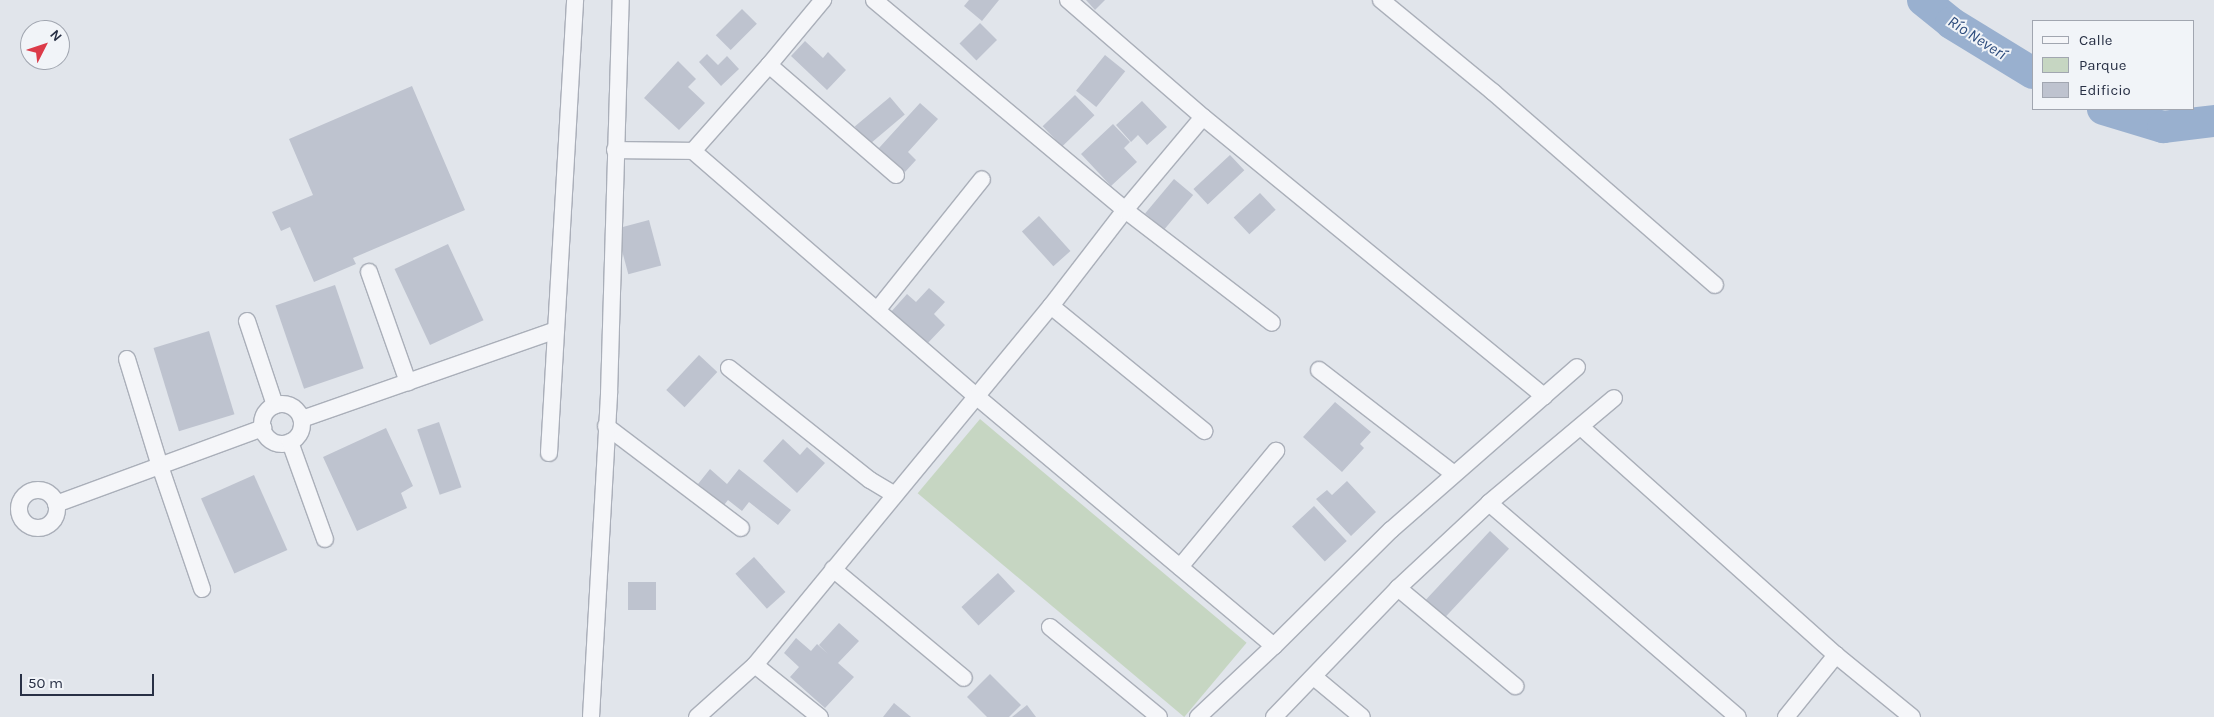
<!DOCTYPE html>
<html>
<head>
<meta charset="utf-8">
<style>
  body { margin:0 }
  #map { position:relative; width:2214px; height:717px; overflow:hidden; background:#e1e5eb; font-family:Karla,sans-serif }
  div>[style] { position:absolute }
  .green>* { inset:0; background:#c6d6c2; transform-origin:0 0 }
  .river>* { height:32px; margin:-16px; padding:0 16px; transform-origin:16px; border-radius:16px; background:#99b0cf }
  .building>* { inset:0; background:#bec3cf; transform-origin:0 0 }
  .roads { filter:drop-shadow(1px 0 #aaafb9) drop-shadow(-1px 0 #aaafb9) drop-shadow(0 1px #aaafb9) drop-shadow(0 -1px #aaafb9) }
  .minor>* { height:16px; margin:-8px; padding:0 8px; transform-origin:8px; border-radius:8px; background:#f5f6f9 }
  .minor>.ring { margin:-8px; padding:0; box-sizing:content-box; background:none; border:16px solid #f5f6f9; border-radius:50% }
  span { translate:-50% -50%; white-space:nowrap; text-align:center; line-height:1.15; -webkit-text-stroke:4px #f1f4f8; paint-order:stroke }
  .water-label { font-size:16px; color:#2d4c7d; font-style:italic }
  .legend { position:absolute; left:2032px; top:20px; width:162px; height:90px; box-sizing:border-box; background:#f1f4f8; border:1px solid #a1a6b0; margin:0; padding:6px 9px; list-style:none; font-size:15px; color:#283045 }
  .legend li { display:flex; align-items:center; gap:10px; height:25px }
  .legend b { width:25px; border:1px solid #a1a6b0 }
  .north { position:absolute; left:20px; top:20px; width:50px; height:50px; box-sizing:border-box; background:#f1f4f8; border:1px solid #a1a6b0; border-radius:50%; rotate:49deg; font-size:14px; font-weight:700; line-height:20px; text-align:center; color:#283045 }
  .north::after { content:''; display:block; margin:auto; width:18px; height:22px; background:#dc3b49; clip-path:polygon(50% 0,100% 100%,50% 72%,0 100%) }
  .scale { position:absolute; left:20px; top:674px; width:134px; height:22px; box-sizing:border-box; border:2px solid #283045; border-top:0; padding-left:6px; font-size:15px; line-height:18px; white-space:nowrap; color:#283045; -webkit-text-stroke:4px #f1f4f8; paint-order:stroke }
</style>
</head>
<body>
<div id="map">
  <div class="green">
    <i style="left:980px;top:419px;width:348px;height:97px;rotate:40deg"></i>
  </div>
  <div class="river">
    <i style="left:1923px;top:0;width:36px;rotate:39deg"></i>
    <i style="left:1951px;top:23px;width:96px;rotate:31.4deg"></i>
    <i style="left:2103px;top:109px;width:63px;rotate:16.7deg"></i>
    <i style="left:2163px;top:127px;width:51px;rotate:-6.7deg"></i>
  </div>
  <div class="building">
    <i style="clip-path:polygon(969px 0,999px 0,982px 21px,964px 6px)"></i>
    <i style="clip-path:polygon(1086px 0,1105px 0,1095px 10px)"></i>
    <i style="left:742px;top:9px;width:21px;height:37px;rotate:45deg"></i>
    <i style="left:980px;top:23px;width:24px;height:29px;rotate:45deg"></i>
    <i style="clip-path:polygon(805px 41px,823px 58px,828px 52px,846px 70px,827px 90px,791px 56px)"></i>
    <i style="clip-path:polygon(707px 54px,718px 65px,727px 56px,739px 69px,721px 86px,699px 62px)"></i>
    <i style="left:1105px;top:55px;width:26px;height:46px;rotate:39deg"></i>
    <i style="clip-path:polygon(678px 61px,696px 79px,688px 87px,705px 103px,679px 130px,644px 98px)"></i>
    <i style="clip-path:polygon(412px 86px,465px 210px,353px 258px,356px 264px,314px 282px,290px 227px,281px 231px,272px 212px,313px 195px,289px 139px)"></i>
    <i style="left:1075px;top:95px;width:28px;height:45px;rotate:46deg"></i>
    <i style="left:890px;top:97px;width:23px;height:46px;rotate:50deg"></i>
    <i style="clip-path:polygon(1142px 101px,1167px 127px,1147px 145px,1138px 135px,1131px 142px,1116px 125px)"></i>
    <i style="clip-path:polygon(920px 103px,938px 119px,908px 152px,916px 160px,905px 172px,879px 148px)"></i>
    <i style="clip-path:polygon(1113px 124px,1130px 142px,1124px 148px,1137px 162px,1111px 186px,1081px 154px)"></i>
    <i style="left:1230px;top:155px;width:21px;height:50px;rotate:47deg"></i>
    <i style="left:1174px;top:179px;width:25px;height:45px;rotate:40deg"></i>
    <i style="left:1260px;top:193px;width:23px;height:36px;rotate:47deg"></i>
    <i style="left:1039px;top:216px;width:47px;height:23px;rotate:48deg"></i>
    <i style="left:649px;top:220px;width:47px;height:34px;rotate:75deg"></i>
    <i style="left:448px;top:244px;width:84px;height:59px;rotate:65deg"></i>
    <i style="left:335px;top:285px;width:88px;height:63px;rotate:71deg"></i>
    <i style="clip-path:polygon(929px 288px,945px 302px,934px 314px,945px 325px,925px 346px,890px 313px,907px 294px,916px 302px)"></i>
    <i style="left:209px;top:331px;width:87px;height:58px;rotate:73deg"></i>
    <i style="left:699px;top:355px;width:25px;height:48px;rotate:43deg"></i>
    <i style="clip-path:polygon(1335px 402px,1371px 432px,1360px 444px,1364px 448px,1342px 472px,1303px 437px)"></i>
    <i style="left:439px;top:422px;width:69px;height:23px;rotate:71deg"></i>
    <i style="clip-path:polygon(386px 428px,413px 486px,401px 493px,407px 508px,357px 531px,323px 457px)"></i>
    <i style="clip-path:polygon(783px 439px,800px 455px,807px 447px,825px 463px,797px 493px,763px 461px)"></i>
    <i style="clip-path:polygon(710px 469px,727px 484px,739px 469px,791px 510px,778px 525px,749px 502px,742px 511px,728px 500px,724px 505px,698px 484px)"></i>
    <i style="left:254px;top:475px;width:82px;height:58px;rotate:66deg"></i>
    <i style="clip-path:polygon(1347px 481px,1376px 512px,1351px 536px,1316px 499px,1327px 490px,1332px 495px)"></i>
    <i style="left:1314px;top:506px;width:48px;height:30px;rotate:47deg"></i>
    <i style="left:1490px;top:531px;width:26px;height:95px;rotate:43deg"></i>
    <i style="left:754px;top:557px;width:47px;height:25px;rotate:48deg"></i>
    <i style="left:998px;top:573px;width:25px;height:50px;rotate:47deg"></i>
    <i style="left:656px;top:582px;width:28px;height:28px;rotate:90deg"></i>
    <i style="clip-path:polygon(839px 623px,859px 641px,838px 663px,854px 677px,825px 708px,790px 677px,799px 667px,784px 653px,796px 638px,811px 651px,817px 644px,828px 654px,819px 645px)"></i>
    <i style="clip-path:polygon(990px 674px,1021px 705px,1009px 717px,987px 717px,967px 697px)"></i>
    <i style="clip-path:polygon(894px 703px,911px 717px,883px 717px)"></i>
    <i style="clip-path:polygon(1027px 705px,1036px 717px,1012px 717px)"></i>
  </div>
  <div class="roads">
    <div class="minor">
      <i style="left:874px;top:0;width:327px;rotate:39.9deg"></i>
      <i style="left:1125px;top:210px;width:185px;rotate:37.5deg"></i>
      <i style="left:1068px;top:0;width:179px;rotate:40.9deg"></i>
      <i style="left:1203px;top:117px;width:441px;rotate:39.3deg"></i>
      <i style="left:1381px;top:0;width:145px;rotate:39.4deg"></i>
      <i style="left:1493px;top:92px;width:294px;rotate:41deg"></i>
      <i style="left:769px;top:65px;width:168px;rotate:40.9deg"></i>
      <i style="left:615px;top:150px;width:78px;rotate:0.7deg"></i>
      <i style="left:693px;top:151px;width:374px;rotate:40.9deg"></i>
      <i style="left:976px;top:396px;width:389px;rotate:40deg"></i>
      <i style="left:693px;top:151px;width:115px;rotate:-48.5deg"></i>
      <i style="left:769px;top:65px;width:85px;rotate:-50.3deg"></i>
      <i style="left:369px;top:272px;width:117px;rotate:70.5deg"></i>
      <i style="left:1051px;top:306px;width:198px;rotate:39.2deg"></i>
      <i style="left:878px;top:309px;width:166px;rotate:-51.3deg"></i>
      <i style="left:247px;top:321px;width:89px;rotate:71.6deg"></i>
      <i style="left:127px;top:359px;width:112px;rotate:72.9deg"></i>
      <i style="left:160px;top:466px;width:130px;rotate:71.1deg"></i>
      <i style="left:729px;top:368px;width:180px;rotate:38.5deg"></i>
      <i style="left:870px;top:480px;width:29px;rotate:31deg"></i>
      <i style="left:1319px;top:370px;width:170px;rotate:37.6deg"></i>
      <i class="ring" style="left:262px;top:404px;width:24px;height:24px"></i>
      <i style="left:302px;top:419px;width:269px;rotate:-19.3deg"></i>
      <i style="left:606px;top:426px;width:169px;rotate:37.1deg"></i>
      <i style="left:1581px;top:427px;width:342px;rotate:41.8deg"></i>
      <i style="left:1836px;top:655px;width:98px;rotate:39.2deg"></i>
      <i style="left:290px;top:442px;width:103px;rotate:70.2deg"></i>
      <i style="left:549px;top:453px;width:454px;rotate:-86.7deg"></i>
      <i class="ring" style="left:19px;top:490px;width:22px;height:22px"></i>
      <i style="left:1489px;top:503px;width:328px;rotate:40.7deg"></i>
      <i style="left:56px;top:504px;width:221px;rotate:-20.2deg"></i>
      <i style="left:1180px;top:567px;width:151px;rotate:-50.4deg"></i>
      <i style="left:833px;top:569px;width:170px;rotate:39.8deg"></i>
      <i style="left:1398px;top:588px;width:153px;rotate:39.9deg"></i>
      <i style="left:1050px;top:627px;width:141px;rotate:39.5deg"></i>
      <i style="left:755px;top:665px;width:83px;rotate:38.7deg"></i>
      <i style="left:1314px;top:677px;width:62px;rotate:39.8deg"></i>
      <i style="left:591px;top:717px;width:324px;rotate:-86.8deg"></i>
      <i style="left:609px;top:394px;width:394px;rotate:-88.3deg"></i>
      <i style="left:697px;top:717px;width:78px;rotate:-41.9deg"></i>
      <i style="left:755px;top:665px;width:465px;rotate:-50.5deg"></i>
      <i style="left:1051px;top:306px;width:121px;rotate:-52.4deg"></i>
      <i style="left:1125px;top:210px;width:121px;rotate:-50deg"></i>
      <i style="left:1198px;top:717px;width:104px;rotate:-43.1deg"></i>
      <i style="left:1274px;top:646px;width:165px;rotate:-44.8deg"></i>
      <i style="left:1391px;top:530px;width:247px;rotate:-41.2deg"></i>
      <i style="left:1274px;top:717px;width:179px;rotate:-46.1deg"></i>
      <i style="left:1398px;top:588px;width:125px;rotate:-43deg"></i>
      <i style="left:1489px;top:503px;width:163px;rotate:-40deg"></i>
      <i style="left:1786px;top:717px;width:80px;rotate:-51.1deg"></i>
    </div>
  </div>
  <div class="water-label">
    <span style="left:1977px;top:38px;rotate:33deg">Río Neverí</span>
  </div>
  <ul class="legend">
  <li><b style="height:6px;background:#f5f6f9"></b>Calle</li>
  <li><b style="height:14px;background:#c6d6c2"></b>Parque</li>
  <li><b style="height:14px;background:#bec3cf"></b>Edificio</li>
  </ul>
  <div class="north">N</div>
  <div class="scale">50 m</div>
</div>
</body>
</html>
